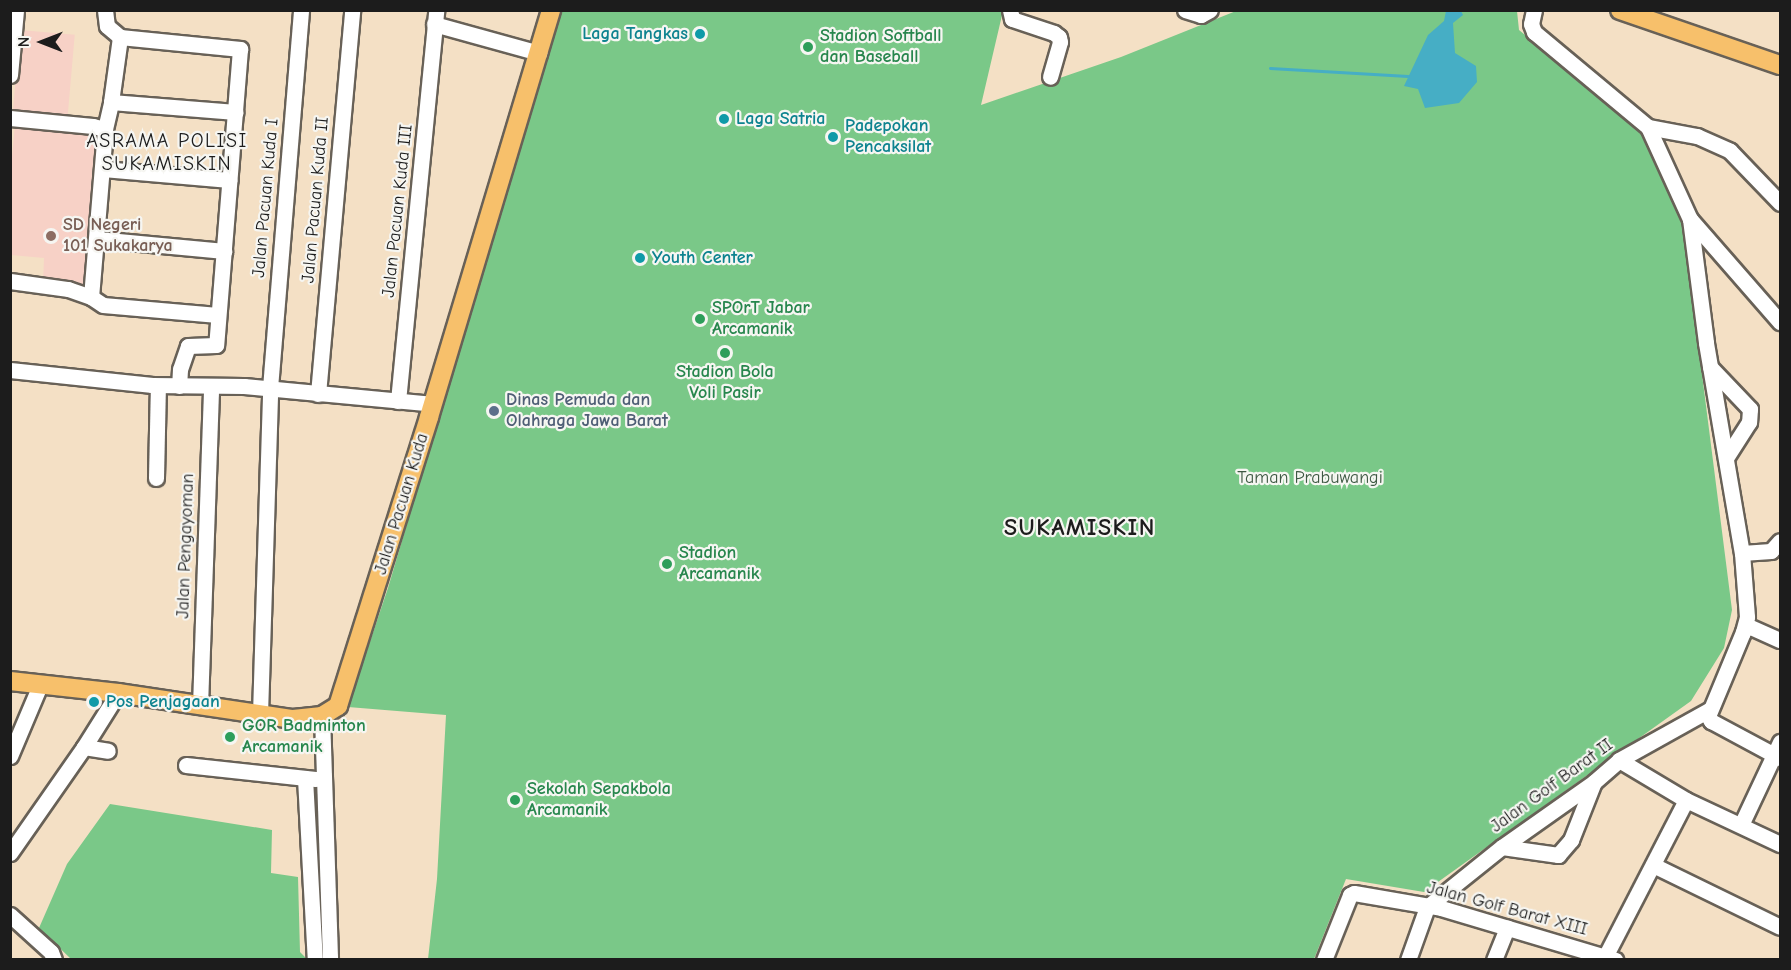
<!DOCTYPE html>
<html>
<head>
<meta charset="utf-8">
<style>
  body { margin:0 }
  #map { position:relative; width:1791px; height:970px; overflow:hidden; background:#f4e0c5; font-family:"Comic Neue",sans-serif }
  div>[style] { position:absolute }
  .built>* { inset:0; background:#f7d1c6; transform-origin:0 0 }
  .green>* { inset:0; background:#7ac888 }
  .water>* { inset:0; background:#46aec5 }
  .stream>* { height:3px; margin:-1.5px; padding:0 1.5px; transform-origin:1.5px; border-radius:1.5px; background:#46aec5 }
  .roads { filter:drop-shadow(2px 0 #686157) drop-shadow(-2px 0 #686157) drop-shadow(0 2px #686157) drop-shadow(0 -2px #686157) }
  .minor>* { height:15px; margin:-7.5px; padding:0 7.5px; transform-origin:7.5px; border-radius:7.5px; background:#fff }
  .major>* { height:18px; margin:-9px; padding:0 9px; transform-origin:9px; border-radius:9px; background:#f7c06b }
  .dots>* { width:16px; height:16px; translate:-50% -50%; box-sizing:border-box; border:3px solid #f6f6f2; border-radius:50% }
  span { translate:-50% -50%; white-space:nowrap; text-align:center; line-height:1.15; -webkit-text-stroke:4.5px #f6f6f2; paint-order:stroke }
  .culture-label { font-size:18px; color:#0d838f; font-weight:700 }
  .right { translate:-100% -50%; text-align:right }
  .left { translate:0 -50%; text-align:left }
  .leisure-label { font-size:18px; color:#27864d; font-weight:700 }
  .street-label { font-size:18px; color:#1c1c1c }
  .education-label { font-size:18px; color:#785e54; font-weight:700 }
  .service-label { font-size:18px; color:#4e5e75; font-weight:700 }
  .park-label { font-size:18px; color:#3d5842 }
  .neighbourhood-label { font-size:20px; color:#1c1c1c; letter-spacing:1.5px }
  .district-label { font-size:24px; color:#1c1c1c; font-weight:700; letter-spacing:1.5px }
  .frame { position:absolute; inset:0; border:12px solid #1c1c1c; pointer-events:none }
  .north { position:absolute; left:12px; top:12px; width:60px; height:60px; -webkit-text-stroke:4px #f6f6f2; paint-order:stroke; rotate:270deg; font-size:16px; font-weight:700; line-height:24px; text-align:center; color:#1c1c1c }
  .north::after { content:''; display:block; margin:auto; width:21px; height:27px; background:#1c1c1c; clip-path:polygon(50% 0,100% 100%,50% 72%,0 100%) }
</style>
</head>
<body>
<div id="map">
  <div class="built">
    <i style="left:20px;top:30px;width:55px;height:83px;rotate:5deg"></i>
    <i style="clip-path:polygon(15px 125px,95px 133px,99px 140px,86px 288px,43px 284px,44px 258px,11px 255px,10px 178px)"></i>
  </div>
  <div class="green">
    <i style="clip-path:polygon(559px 11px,1003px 11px,981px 105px,1121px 57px,1236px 11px,1517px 11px,1519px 30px,1648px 138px,1683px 225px,1732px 610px,1724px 648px,1691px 701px,1424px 892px,1346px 879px,1314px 959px,428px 959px,437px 879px,446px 715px,348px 707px,388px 588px)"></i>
    <i style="clip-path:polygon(110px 804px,272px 830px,271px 873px,298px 877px,300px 952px,307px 959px,71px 959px,39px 928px,67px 864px)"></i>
  </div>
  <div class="water">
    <i style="clip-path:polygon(1446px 11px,1461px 11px,1463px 15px,1453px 23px,1455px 53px,1476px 66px,1477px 82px,1459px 103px,1425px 108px,1418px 89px,1404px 86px,1428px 35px,1444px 21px)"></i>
  </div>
  <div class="stream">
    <i style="left:1270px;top:68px;width:138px;rotate:3.3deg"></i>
  </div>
  <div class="roads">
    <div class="minor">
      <i style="left:105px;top:10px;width:16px;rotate:83deg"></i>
      <i style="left:107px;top:26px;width:17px;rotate:40deg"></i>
      <i style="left:120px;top:37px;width:121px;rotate:5.7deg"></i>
      <i style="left:240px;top:49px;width:297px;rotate:94.6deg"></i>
      <i style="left:216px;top:345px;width:28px;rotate:178deg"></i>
      <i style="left:188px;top:346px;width:24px;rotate:109deg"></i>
      <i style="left:180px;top:369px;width:17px;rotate:93deg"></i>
      <i style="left:1010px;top:10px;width:9px;rotate:77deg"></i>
      <i style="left:1012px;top:19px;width:44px;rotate:18.4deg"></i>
      <i style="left:1054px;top:33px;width:6px;rotate:39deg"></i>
      <i style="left:1059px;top:37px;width:5px;rotate:79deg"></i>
      <i style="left:1060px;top:42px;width:36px;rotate:106deg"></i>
      <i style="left:1185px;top:10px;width:17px;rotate:17deg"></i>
      <i style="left:1201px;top:15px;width:10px;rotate:-29deg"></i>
      <i style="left:1534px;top:10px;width:14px;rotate:102deg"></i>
      <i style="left:1531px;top:24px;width:9px;rotate:69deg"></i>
      <i style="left:1534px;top:32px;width:148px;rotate:39.8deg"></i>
      <i style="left:1648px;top:127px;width:101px;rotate:65.5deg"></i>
      <i style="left:1690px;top:219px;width:125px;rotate:82.6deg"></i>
      <i style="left:1706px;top:343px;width:213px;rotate:80.3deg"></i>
      <i style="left:1742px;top:553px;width:64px;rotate:85.5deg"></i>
      <i style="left:1747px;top:617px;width:16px;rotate:105deg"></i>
      <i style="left:1743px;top:632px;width:91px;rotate:112.6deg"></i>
      <i style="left:1708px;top:716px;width:6px;rotate:59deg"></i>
      <i style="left:1711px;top:721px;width:78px;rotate:28.2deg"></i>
      <i style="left:434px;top:24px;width:109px;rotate:15.4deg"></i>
      <i style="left:10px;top:75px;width:65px;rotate:-84.7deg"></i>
      <i style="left:111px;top:102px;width:125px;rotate:4.6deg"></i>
      <i style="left:10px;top:118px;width:83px;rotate:5.5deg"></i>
      <i style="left:93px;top:126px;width:12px;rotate:14deg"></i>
      <i style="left:1648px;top:127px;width:50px;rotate:10.4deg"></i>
      <i style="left:1697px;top:136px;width:36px;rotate:24deg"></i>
      <i style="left:1730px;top:151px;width:72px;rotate:46.1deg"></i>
      <i style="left:103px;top:169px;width:127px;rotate:5deg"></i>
      <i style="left:1690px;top:219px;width:137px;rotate:48.9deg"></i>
      <i style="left:97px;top:239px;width:128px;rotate:5.4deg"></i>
      <i style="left:10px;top:281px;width:59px;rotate:7.9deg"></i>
      <i style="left:68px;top:289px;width:24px;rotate:19deg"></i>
      <i style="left:91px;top:297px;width:14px;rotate:34deg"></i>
      <i style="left:103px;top:305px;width:115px;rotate:5deg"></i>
      <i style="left:91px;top:297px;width:169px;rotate:-85.2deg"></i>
      <i style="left:105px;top:129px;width:28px;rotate:-77deg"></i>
      <i style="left:111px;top:102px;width:66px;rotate:-82.1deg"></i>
      <i style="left:1710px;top:367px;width:58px;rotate:46.4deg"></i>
      <i style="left:1750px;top:409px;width:13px;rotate:94deg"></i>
      <i style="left:1749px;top:422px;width:43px;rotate:122.6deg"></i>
      <i style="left:10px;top:370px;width:143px;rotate:6deg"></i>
      <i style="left:152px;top:385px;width:92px;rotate:0.6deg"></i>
      <i style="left:244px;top:386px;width:190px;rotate:5.4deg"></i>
      <i style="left:318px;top:394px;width:386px;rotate:-84.9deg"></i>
      <i style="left:398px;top:401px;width:393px;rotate:-84.4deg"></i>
      <i style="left:156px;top:478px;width:92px;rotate:-88.8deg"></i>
      <i style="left:1742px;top:553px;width:29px;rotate:-4deg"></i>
      <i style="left:1771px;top:551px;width:13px;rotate:-48deg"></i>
      <i style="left:1746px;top:625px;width:37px;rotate:24deg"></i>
      <i style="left:200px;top:706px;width:318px;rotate:-88deg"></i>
      <i style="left:260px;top:714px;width:326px;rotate:-88.2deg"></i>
      <i style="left:270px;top:388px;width:379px;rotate:-85.3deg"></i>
      <i style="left:322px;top:716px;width:244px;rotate:88.1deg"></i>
      <i style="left:84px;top:747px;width:24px;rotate:9deg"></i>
      <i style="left:10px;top:756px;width:77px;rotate:-67.1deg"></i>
      <i style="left:1619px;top:760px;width:78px;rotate:30.8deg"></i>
      <i style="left:1686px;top:800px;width:104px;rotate:25.1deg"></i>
      <i style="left:186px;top:765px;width:130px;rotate:6.2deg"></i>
      <i style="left:305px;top:778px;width:182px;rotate:86.9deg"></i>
      <i style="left:1741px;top:825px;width:92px;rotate:-64.8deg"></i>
      <i style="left:1502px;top:847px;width:57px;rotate:8.1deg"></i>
      <i style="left:1558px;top:855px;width:20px;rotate:-49deg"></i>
      <i style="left:1571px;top:840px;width:62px;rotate:-68.4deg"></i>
      <i style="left:10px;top:853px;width:129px;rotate:-55.1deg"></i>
      <i style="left:84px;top:747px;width:64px;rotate:-57.8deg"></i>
      <i style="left:1653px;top:865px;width:141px;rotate:26deg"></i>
      <i style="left:10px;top:915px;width:55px;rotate:42.1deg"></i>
      <i style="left:51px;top:952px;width:9px;rotate:69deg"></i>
      <i style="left:1606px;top:955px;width:174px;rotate:-62.7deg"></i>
      <i style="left:1324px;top:960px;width:70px;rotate:-68.2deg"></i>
      <i style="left:1350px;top:895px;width:4px;rotate:-27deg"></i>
      <i style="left:1354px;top:893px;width:88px;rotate:9.8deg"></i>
      <i style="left:1441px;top:908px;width:182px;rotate:16.6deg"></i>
      <i style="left:1408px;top:960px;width:56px;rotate:-70.3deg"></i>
      <i style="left:1427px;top:907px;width:96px;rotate:-38.7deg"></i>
      <i style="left:1502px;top:847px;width:113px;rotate:-35.2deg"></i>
      <i style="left:1594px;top:782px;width:33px;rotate:-41deg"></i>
      <i style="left:1619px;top:760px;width:103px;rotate:-29.1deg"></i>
      <i style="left:1494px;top:960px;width:35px;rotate:-68deg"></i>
    </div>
    <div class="major">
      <i style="left:1620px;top:10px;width:169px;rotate:19deg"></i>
      <i style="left:10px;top:681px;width:109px;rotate:6.3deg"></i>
      <i style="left:118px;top:693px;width:177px;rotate:8.5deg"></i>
      <i style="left:293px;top:719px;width:29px;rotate:-6deg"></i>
      <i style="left:322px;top:716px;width:19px;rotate:-32deg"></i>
      <i style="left:338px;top:706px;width:303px;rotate:-72.5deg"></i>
      <i style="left:429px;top:417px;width:425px;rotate:-73.3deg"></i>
    </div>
  </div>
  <div class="dots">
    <i style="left:700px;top:34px;background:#0f9aa8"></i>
    <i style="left:808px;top:47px;background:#2e9e5b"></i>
    <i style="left:724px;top:119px;background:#0f9aa8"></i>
    <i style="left:833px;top:137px;background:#0f9aa8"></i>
    <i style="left:51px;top:236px;background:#8d6e63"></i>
    <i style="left:640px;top:258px;background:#0f9aa8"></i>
    <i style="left:700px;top:319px;background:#2e9e5b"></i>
    <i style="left:725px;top:353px;background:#2e9e5b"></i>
    <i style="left:494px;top:411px;background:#5c6f8a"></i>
    <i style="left:667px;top:564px;background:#2e9e5b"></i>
    <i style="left:94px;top:702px;background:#0f9aa8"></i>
    <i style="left:230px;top:737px;background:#2e9e5b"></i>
    <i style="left:515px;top:800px;background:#2e9e5b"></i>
  </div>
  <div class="culture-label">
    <span class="right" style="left:688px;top:34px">Laga Tangkas</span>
    <span class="left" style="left:736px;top:119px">Laga Satria</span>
    <span class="left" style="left:845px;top:137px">Padepokan<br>Pencaksilat</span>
    <span class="left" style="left:652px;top:258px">Youth Center</span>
    <span class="left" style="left:106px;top:702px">Pos Penjagaan</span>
  </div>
  <div class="leisure-label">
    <span class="left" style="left:820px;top:47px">Stadion Softball<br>dan Baseball</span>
    <span class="left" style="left:712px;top:319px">SPOrT Jabar<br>Arcamanik</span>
    <span style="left:725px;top:383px">Stadion Bola<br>Voli Pasir</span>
    <span class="left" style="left:679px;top:564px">Stadion<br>Arcamanik</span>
    <span class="left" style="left:242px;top:737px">GOR Badminton<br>Arcamanik</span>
    <span class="left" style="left:527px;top:800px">Sekolah Sepakbola<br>Arcamanik</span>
  </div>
  <div class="street-label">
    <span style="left:266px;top:198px;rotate:-85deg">Jalan Pacuan Kuda I</span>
    <span style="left:316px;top:200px;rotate:-85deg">Jalan Pacuan Kuda II</span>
    <span style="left:398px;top:211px;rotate:-84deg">Jalan Pacuan Kuda III</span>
    <span style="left:402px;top:504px;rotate:-73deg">Jalan Pacuan Kuda</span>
    <span style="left:186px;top:546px;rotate:-88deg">Jalan Pengayoman</span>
    <span style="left:1552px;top:786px;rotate:-36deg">Jalan Golf Barat II</span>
    <span style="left:1507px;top:909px;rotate:15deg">Jalan Golf Barat XIII</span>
  </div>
  <div class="education-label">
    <span class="left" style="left:63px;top:236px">SD Negeri<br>101 Sukakarya</span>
  </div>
  <div class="service-label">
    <span class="left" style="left:506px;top:411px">Dinas Pemuda dan<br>Olahraga Jawa Barat</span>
  </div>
  <div class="park-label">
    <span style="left:1310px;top:478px">Taman Prabuwangi</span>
  </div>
  <div class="neighbourhood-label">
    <span style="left:167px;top:152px">ASRAMA POLISI<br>SUKAMISKIN</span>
  </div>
  <div class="district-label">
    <span style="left:1080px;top:528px">SUKAMISKIN</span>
  </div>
  <div class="frame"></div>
  <div class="north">N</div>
</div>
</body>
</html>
